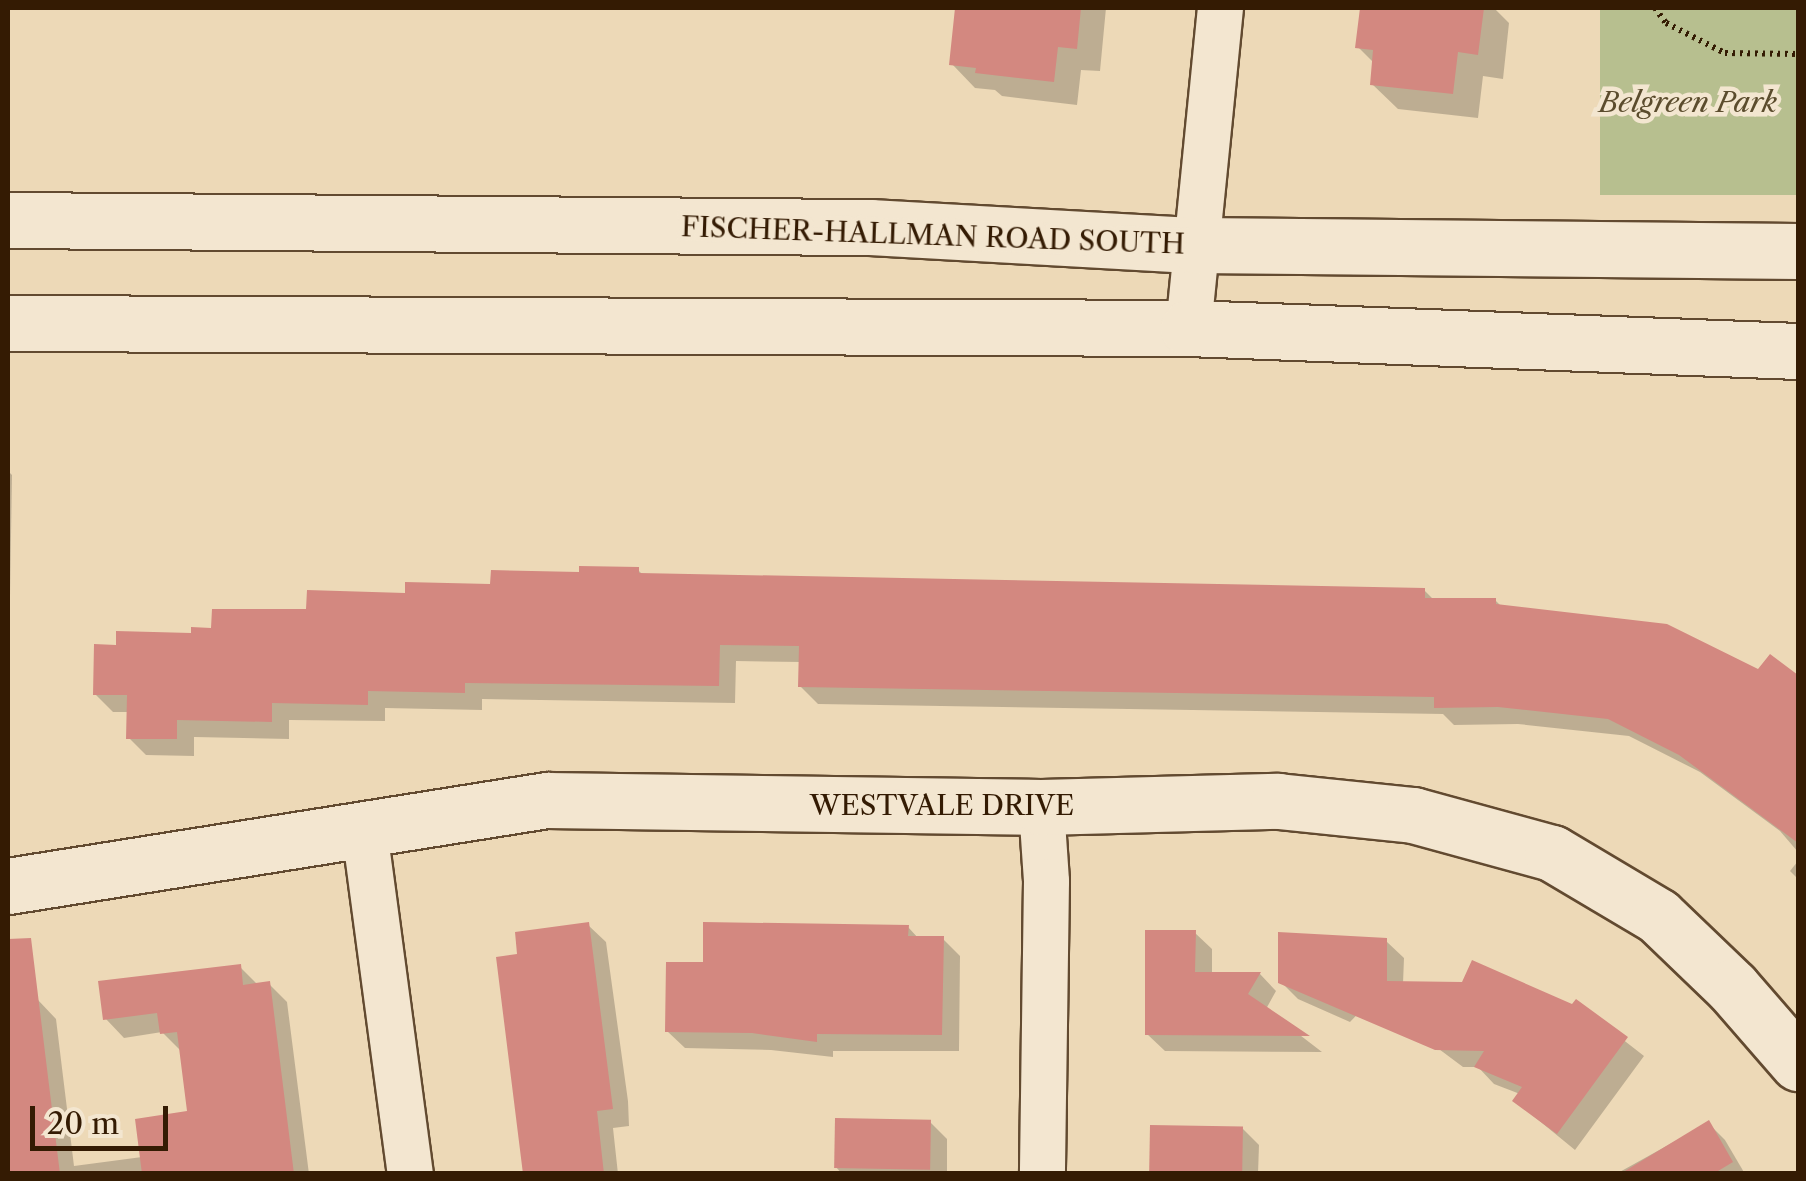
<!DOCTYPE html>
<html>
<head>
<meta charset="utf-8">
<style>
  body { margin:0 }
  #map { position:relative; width:1806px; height:1181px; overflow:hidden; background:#edd9b7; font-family:"Libre Caslon Text",serif }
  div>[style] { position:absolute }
  .green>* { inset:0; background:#b7bf8f; transform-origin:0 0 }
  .shadow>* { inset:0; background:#0003 }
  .building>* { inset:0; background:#d38880; transform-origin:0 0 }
  .path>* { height:6px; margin-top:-3px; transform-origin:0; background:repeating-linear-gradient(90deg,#341b03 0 2.5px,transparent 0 7.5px) }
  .roads { filter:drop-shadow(2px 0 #624a30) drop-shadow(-2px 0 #624a30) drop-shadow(0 2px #624a30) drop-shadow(0 -2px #624a30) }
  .minor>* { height:45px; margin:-22.5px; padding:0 22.5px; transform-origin:22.5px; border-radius:22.5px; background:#f3e6d0 }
  .tertiary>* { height:55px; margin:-27.5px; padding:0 27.5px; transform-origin:27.5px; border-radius:27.5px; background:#f3e6d0 }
  .secondary>* { height:55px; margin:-27.5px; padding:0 27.5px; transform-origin:27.5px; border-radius:27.5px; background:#f3e6d0 }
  span { translate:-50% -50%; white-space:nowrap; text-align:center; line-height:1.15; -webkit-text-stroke:9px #f3e6d0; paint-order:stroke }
  .park-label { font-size:28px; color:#5b4c2d; font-style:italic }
  .street-label { font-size:28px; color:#341b03 }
  .frame { position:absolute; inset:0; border:10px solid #341b03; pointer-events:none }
  .scale { position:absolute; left:30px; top:1106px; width:138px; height:45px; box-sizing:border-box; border:5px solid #341b03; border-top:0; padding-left:12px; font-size:30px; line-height:35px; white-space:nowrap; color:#341b03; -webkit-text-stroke:8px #f3e6d0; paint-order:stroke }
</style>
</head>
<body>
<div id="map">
  <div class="green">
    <i style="left:1600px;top:8px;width:198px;height:187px"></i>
  </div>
  <div class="shadow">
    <i style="clip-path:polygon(958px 8px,1106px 8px,1100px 71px,1081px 70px,1077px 105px,1002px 96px,995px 90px,975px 88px,952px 64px)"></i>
    <i style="clip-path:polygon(1363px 8px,1494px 8px,1509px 23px,1503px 79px,1483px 76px,1478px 118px,1398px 109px,1372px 84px,1375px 64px,1358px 47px)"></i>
    <i style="clip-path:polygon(8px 471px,12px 475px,9px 657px,8px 657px)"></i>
    <i style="clip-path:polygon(638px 570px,644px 576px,1424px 590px,1435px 601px,1495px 600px,1502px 607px,1759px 672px,1770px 657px,1798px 678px,1798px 852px,1780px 831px,1700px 772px,1629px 736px,1518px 724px,1454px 725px,1443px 714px,818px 704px,800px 686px,801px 662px,736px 661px,735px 703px,482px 699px,482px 710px,385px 708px,385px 721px,289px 720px,289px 739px,194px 737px,194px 756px,146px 755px,129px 738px,129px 712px,113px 712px,95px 694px,118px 647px,407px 596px)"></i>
    <i style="clip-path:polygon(1798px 861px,1798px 879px,1790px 871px)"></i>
    <i style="clip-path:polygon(588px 925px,606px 942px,628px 1101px,629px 1126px,613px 1128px,618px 1174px,526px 1174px,520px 956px)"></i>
    <i style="clip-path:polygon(908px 927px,919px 939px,943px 939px,960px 956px,959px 1051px,833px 1051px,833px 1057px,771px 1050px,685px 1048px,667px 1031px,706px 965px)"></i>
    <i style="clip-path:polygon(1194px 932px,1212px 949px,1212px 974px,1260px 974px,1276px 991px,1266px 1009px,1322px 1052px,1165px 1051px,1147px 1034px)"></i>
    <i style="clip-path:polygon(1386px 941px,1404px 958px,1403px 984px,1573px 1007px,1576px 1003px,1644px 1056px,1575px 1150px,1515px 1101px,1520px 1094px,1494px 1084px,1478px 1067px,1463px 1067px,1372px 999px,1350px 1022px,1298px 999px,1281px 982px)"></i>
    <i style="clip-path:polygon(240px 967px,258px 985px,269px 984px,287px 1002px,309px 1174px,8px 1174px,8px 1004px,38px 1000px,56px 1019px,74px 1166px,142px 1157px,190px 1113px,182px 1052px,162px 1032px,124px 1038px,106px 1019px)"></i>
    <i style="clip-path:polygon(930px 1122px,947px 1139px,947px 1174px,842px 1174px,836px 1167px)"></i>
    <i style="clip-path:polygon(1708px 1123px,1725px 1140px,1745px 1174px,1616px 1174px)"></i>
    <i style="clip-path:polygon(1242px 1128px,1259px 1145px,1258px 1174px,1150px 1174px)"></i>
  </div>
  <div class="building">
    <i style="clip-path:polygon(955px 8px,1081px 8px,1077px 49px,1058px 47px,1054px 82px,975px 73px,976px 68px,949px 65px)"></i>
    <i style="clip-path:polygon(1360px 8px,1484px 8px,1478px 55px,1458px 52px,1453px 94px,1370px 85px,1373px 50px,1355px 48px)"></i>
    <i style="clip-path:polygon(579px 566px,639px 567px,639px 573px,1425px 588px,1425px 598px,1496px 598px,1496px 604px,1667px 624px,1758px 669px,1770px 654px,1798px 675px,1798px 843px,1679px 755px,1608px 719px,1498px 707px,1434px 708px,1434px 697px,798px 687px,799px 646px,720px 645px,719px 686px,465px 683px,465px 693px,368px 691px,368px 705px,272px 703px,272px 722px,177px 720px,177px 739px,126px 739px,127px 695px,93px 695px,94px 644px,116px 645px,116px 631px,191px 633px,191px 627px,211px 628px,212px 609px,306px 609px,307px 590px,405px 593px,405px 582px,490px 584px,491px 570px,579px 572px)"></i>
    <i style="clip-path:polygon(589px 922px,613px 1109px,597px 1111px,604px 1174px,523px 1174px,496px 957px,517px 954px,515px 932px)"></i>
    <i style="clip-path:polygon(703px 922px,909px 925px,908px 936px,944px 936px,942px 1035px,817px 1034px,817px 1042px,752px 1033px,665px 1032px,666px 962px,703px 962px)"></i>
    <i style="clip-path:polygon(1145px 930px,1196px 930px,1195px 972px,1261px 972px,1248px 994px,1310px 1036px,1145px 1035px)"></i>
    <i style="clip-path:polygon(1278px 932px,1387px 938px,1387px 981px,1462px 982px,1472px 960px,1572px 1004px,1576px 999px,1628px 1037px,1557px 1134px,1512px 1101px,1522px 1087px,1474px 1067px,1484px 1051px,1435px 1050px,1278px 983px)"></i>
    <i style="clip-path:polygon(31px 938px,49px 1085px,60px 1174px,8px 1174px,8px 939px)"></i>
    <i style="clip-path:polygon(241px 964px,243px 985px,270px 981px,294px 1174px,142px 1174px,135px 1119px,187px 1111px,177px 1032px,160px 1034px,157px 1013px,103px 1020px,98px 981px)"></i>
    <i style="left:835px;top:1118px;width:96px;height:50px;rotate:1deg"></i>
    <i style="clip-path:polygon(1709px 1120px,1733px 1162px,1713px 1174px,1620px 1174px)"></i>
    <i style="left:1150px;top:1125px;width:93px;height:49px;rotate:1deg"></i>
  </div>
  <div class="path">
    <i style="left:1655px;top:8px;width:19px;rotate:54deg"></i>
    <i style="left:1666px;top:23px;width:66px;rotate:27deg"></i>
    <i style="left:1725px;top:53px;width:73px;rotate:0.8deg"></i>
  </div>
  <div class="roads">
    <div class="minor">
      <i style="left:1188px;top:328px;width:322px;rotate:-84.3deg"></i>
      <i style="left:1041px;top:807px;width:74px;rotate:86.1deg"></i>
      <i style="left:1046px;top:881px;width:293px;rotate:90.8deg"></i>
      <i style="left:364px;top:830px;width:347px;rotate:82.4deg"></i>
    </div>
    <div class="tertiary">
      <i style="left:8px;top:886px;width:546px;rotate:-9.07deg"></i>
      <i style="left:547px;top:800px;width:494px;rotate:0.8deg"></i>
      <i style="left:1041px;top:807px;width:237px;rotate:-1.5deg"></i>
      <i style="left:1278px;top:801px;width:136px;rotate:5.9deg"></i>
      <i style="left:1413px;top:815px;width:144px;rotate:15.3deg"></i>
      <i style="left:1552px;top:853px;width:123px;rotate:30.7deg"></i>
      <i style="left:1658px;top:916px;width:103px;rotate:43.8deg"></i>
      <i style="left:1732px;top:987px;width:101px;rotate:49deg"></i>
    </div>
    <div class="secondary">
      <i style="left:8px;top:220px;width:862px;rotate:0.47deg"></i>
      <i style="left:870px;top:227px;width:326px;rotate:3.2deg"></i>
      <i style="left:1196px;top:245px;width:602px;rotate:0.57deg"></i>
      <i style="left:8px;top:323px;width:1180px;rotate:0.24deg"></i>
      <i style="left:1188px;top:328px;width:610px;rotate:2.16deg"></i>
    </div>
  </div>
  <div class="park-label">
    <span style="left:1688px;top:102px">Belgreen Park</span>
  </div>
  <div class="street-label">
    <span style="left:933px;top:235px;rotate:2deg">FISCHER-HALLMAN ROAD SOUTH</span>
    <span style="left:942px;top:805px">WESTVALE DRIVE</span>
  </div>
  <div class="frame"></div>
  <div class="scale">20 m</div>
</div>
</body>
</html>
